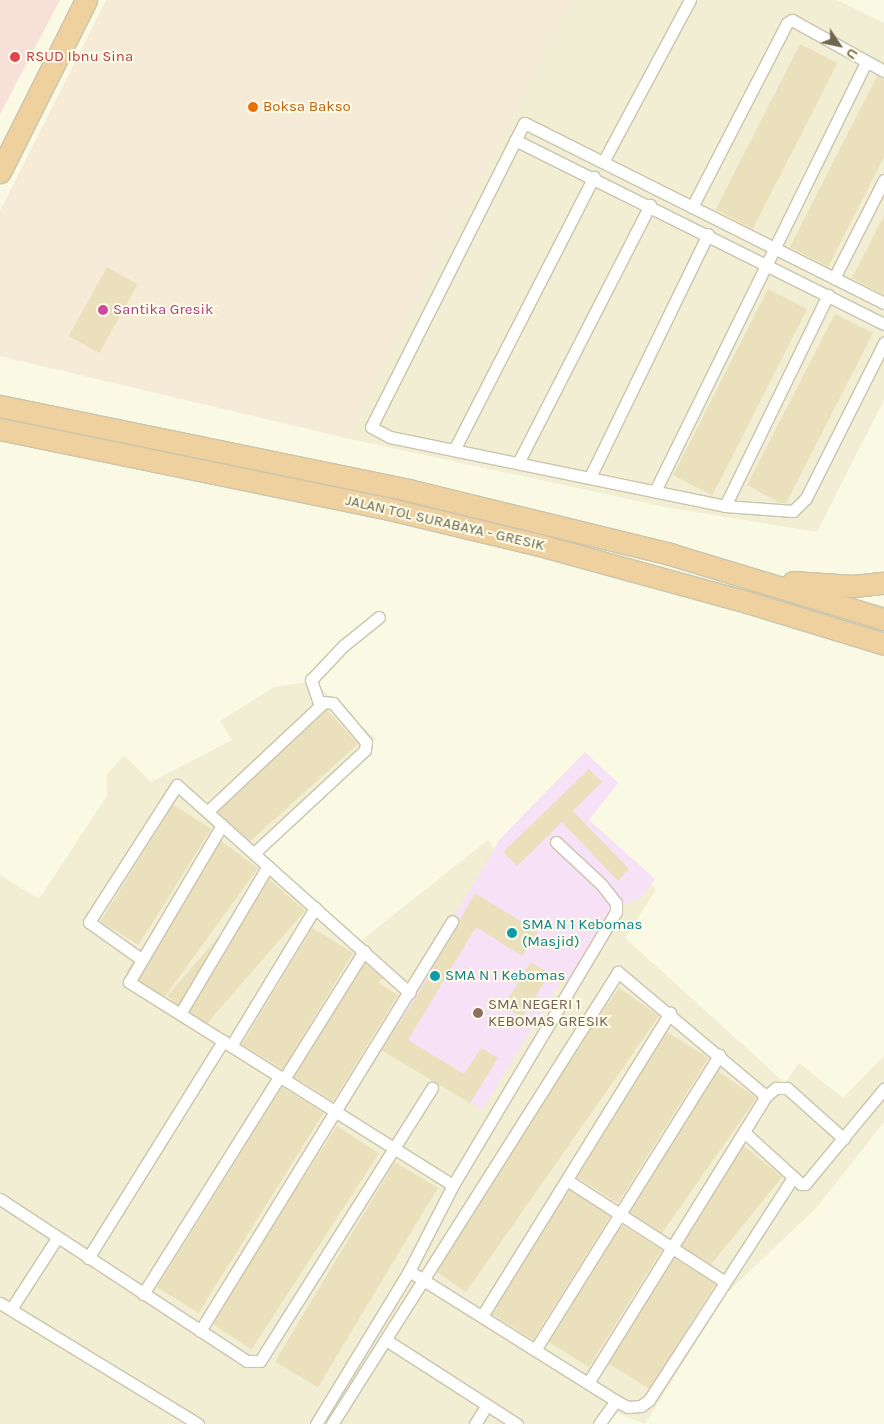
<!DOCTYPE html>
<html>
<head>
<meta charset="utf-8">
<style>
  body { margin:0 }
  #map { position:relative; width:884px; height:1424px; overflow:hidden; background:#faf9e4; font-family:Karla,sans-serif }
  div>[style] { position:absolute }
  .residential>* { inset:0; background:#f1eed3 }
  .commercial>* { inset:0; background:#f6ebd6 }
  .education>* { inset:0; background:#f6e1f6 }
  .medical>* { inset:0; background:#f7e0d8 }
  .building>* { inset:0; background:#eae0bc; transform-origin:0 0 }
  .roads { filter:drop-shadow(1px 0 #cac4ac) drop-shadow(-1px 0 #cac4ac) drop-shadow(0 1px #cac4ac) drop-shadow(0 -1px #cac4ac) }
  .street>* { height:11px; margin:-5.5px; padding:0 5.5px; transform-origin:5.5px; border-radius:5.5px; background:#fff }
  .highway>* { height:21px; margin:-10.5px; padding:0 10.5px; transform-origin:10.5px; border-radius:10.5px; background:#efd1a0 }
  .dots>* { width:14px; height:14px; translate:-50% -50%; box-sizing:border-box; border:2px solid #fdfdea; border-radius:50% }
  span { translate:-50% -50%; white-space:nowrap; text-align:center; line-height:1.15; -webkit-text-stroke:4px #fdfdea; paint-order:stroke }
  .health-label { font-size:15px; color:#be3a42 }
  .left { translate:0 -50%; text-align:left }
  .food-label { font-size:15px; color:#c56008 }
  .hotel-label { font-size:15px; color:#b23c85 }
  .street-label { font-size:15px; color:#70664c }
  .culture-label { font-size:15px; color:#0d838f }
  .education-label { font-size:15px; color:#785e54 }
  .north { position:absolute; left:814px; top:20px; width:50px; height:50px; -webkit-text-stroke:4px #fdfdea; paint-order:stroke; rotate:124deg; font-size:14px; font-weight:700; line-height:20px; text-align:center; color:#70664c }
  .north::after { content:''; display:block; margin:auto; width:18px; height:22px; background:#70664c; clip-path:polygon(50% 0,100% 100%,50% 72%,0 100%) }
</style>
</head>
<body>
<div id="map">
  <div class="residential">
    <i style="clip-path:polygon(573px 0,837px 0,884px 23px,884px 400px,817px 532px,665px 507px,346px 438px)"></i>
    <i style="clip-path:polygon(313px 681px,376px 739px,258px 851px,358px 943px,488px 840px,496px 852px,580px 812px,656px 890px,625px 938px,785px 1083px,799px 1063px,843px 1098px,884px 1056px,884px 1122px,817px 1207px,727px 1293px,645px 1424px,610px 1410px,600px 1424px,0 1424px,0 875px,39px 899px,107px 796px,107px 775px,124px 755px,151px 782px,232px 740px,220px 721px,274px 687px)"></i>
  </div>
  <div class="commercial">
    <i style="clip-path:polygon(106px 0,573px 0,346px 438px,0 356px,0 211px)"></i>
  </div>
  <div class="education">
    <i style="clip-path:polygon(585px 752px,618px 783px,589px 820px,655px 879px,640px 899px,610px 909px,591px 949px,568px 983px,563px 978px,482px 1110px,381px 1040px,500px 839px)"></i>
  </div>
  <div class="medical">
    <i style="clip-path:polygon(0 0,60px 0,0 114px)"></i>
  </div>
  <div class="building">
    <i style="left:800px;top:44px;width:42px;height:186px;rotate:27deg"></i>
    <i style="clip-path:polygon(877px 76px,884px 80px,884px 157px,828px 267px,790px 247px)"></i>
    <i style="clip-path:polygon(884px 216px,884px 295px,852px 278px)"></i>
    <i style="left:107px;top:267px;width:35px;height:79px;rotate:29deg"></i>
    <i style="left:768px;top:289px;width:44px;height:209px;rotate:27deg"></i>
    <i style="clip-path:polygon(835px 314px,873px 333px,786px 503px,780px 503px,747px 485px)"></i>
    <i style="left:327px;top:710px;width:46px;height:149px;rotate:48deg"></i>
    <i style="clip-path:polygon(589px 769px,602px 782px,573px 811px,629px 869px,618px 881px,562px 822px,517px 866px,503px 852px)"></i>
    <i style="left:173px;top:805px;width:45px;height:137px;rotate:32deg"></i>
    <i style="left:221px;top:841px;width:46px;height:161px;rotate:36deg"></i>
    <i style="left:269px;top:879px;width:48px;height:155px;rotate:41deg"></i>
    <i style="clip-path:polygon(475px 893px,538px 932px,522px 956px,476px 927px,408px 1040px,464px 1074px,481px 1048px,498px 1058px,470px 1103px,381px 1050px,416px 998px)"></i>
    <i style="left:312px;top:928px;width:48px;height:136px;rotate:31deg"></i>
    <i style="left:531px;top:962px;width:22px;height:52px;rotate:32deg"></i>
    <i style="clip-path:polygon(365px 963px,382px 978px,379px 983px,398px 995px,333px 1101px,294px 1077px)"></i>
    <i style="left:619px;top:988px;width:49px;height:337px;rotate:35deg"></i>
    <i style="left:667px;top:1032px;width:49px;height:171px;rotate:32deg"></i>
    <i style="left:718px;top:1071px;width:47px;height:166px;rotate:35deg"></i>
    <i style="left:282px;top:1087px;width:49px;height:236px;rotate:32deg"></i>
    <i style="left:337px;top:1126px;width:50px;height:234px;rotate:33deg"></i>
    <i style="left:744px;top:1146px;width:49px;height:117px;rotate:39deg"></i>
    <i style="left:395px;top:1162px;width:50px;height:233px;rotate:31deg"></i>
    <i style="left:569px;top:1190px;width:49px;height:146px;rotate:32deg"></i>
    <i style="left:622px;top:1225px;width:47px;height:138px;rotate:32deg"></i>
    <i style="left:674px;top:1258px;width:49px;height:124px;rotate:32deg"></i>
  </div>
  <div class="roads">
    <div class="street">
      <i style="left:515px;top:140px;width:412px;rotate:26.5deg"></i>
      <i style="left:603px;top:162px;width:184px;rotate:-61.8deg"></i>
      <i style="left:692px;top:207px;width:207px;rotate:-62.7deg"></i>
      <i style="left:787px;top:23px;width:6px;rotate:-31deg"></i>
      <i style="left:792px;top:20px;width:105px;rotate:29deg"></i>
      <i style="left:834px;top:278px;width:110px;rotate:-63deg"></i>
      <i style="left:884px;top:303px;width:402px;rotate:-153.4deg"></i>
      <i style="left:524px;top:123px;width:340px;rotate:116.7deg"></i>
      <i style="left:371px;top:427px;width:21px;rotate:28deg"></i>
      <i style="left:390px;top:437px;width:342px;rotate:11.6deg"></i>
      <i style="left:725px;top:506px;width:68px;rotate:4.2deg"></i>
      <i style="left:793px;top:511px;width:18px;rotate:-45deg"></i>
      <i style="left:806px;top:498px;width:174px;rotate:-63.3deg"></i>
      <i style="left:454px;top:450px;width:307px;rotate:-62.9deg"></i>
      <i style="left:518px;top:463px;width:290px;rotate:-62.9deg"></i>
      <i style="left:590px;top:477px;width:270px;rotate:-64.1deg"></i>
      <i style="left:655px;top:491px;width:478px;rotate:-63.8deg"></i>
      <i style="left:725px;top:506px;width:235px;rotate:-64deg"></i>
      <i style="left:320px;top:706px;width:28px;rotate:-109deg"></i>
      <i style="left:311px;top:680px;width:47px;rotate:-46.7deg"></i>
      <i style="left:343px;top:646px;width:46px;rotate:-38.9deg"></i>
      <i style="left:208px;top:811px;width:159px;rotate:-43.2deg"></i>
      <i style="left:324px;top:702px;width:9px;rotate:6deg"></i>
      <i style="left:333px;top:703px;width:51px;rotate:49.8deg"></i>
      <i style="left:366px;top:742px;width:8px;rotate:97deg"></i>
      <i style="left:365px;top:750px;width:151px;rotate:137.1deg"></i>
      <i style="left:222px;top:825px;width:182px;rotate:120.6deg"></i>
      <i style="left:129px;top:982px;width:382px;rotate:32.1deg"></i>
      <i style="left:141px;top:959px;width:64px;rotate:-144.6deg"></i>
      <i style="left:89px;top:922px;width:163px;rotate:-57.3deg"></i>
      <i style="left:177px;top:785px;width:312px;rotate:41.8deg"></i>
      <i style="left:180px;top:1014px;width:172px;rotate:-59.3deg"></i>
      <i style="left:231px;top:1046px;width:162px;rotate:-58.7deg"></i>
      <i style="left:284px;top:1079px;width:151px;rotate:-58deg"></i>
      <i style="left:745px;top:1133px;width:76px;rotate:42.3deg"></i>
      <i style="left:801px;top:1184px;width:4px"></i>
      <i style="left:805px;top:1184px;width:124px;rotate:-50.3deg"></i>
      <i style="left:567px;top:1180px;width:188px;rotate:32.8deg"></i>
      <i style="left:0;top:1199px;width:295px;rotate:33.3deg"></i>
      <i style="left:247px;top:1361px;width:13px"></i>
      <i style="left:260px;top:1361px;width:323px;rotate:-57.8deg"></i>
      <i style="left:88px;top:1258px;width:256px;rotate:-58.1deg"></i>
      <i style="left:409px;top:1271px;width:244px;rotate:32.1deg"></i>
      <i style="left:616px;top:1401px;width:13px;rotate:27deg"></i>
      <i style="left:628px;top:1407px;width:13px;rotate:-4deg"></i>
      <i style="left:641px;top:1406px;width:10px;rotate:-37deg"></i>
      <i style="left:649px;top:1400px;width:265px;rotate:-57.1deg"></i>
      <i style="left:143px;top:1294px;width:257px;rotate:-57.9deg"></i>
      <i style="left:0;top:1303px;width:232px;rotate:31.4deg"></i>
      <i style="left:11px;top:1309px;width:85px;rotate:-57.1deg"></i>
      <i style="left:482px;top:1316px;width:357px;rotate:-58.2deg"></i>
      <i style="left:200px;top:1331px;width:481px;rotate:-58.4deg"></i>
      <i style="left:386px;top:1340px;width:156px;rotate:32.7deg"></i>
      <i style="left:535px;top:1350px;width:348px;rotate:-58deg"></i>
      <i style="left:588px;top:1383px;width:338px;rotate:-58.2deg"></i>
      <i style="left:766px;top:1096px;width:13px;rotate:-39deg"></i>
      <i style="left:776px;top:1088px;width:11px"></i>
      <i style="left:787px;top:1088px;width:76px;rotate:41.8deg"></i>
      <i style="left:316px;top:1424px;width:179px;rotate:-58.7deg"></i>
      <i style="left:409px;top:1271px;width:97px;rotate:-62.9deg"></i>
      <i style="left:453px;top:1185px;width:318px;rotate:-59.2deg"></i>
      <i style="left:616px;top:912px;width:9px;rotate:-90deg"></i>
      <i style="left:616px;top:903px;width:23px;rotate:-128deg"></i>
      <i style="left:602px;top:885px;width:63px;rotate:-136.9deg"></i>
      <i style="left:332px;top:1424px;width:535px;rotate:-57.68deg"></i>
      <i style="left:618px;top:972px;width:193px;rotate:40deg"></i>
      <i style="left:475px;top:1424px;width:22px;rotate:-58deg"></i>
      <i style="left:599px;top:1424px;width:29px;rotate:-54deg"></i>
    </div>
    <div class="highway">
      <i style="left:0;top:172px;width:192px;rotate:-63.4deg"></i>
      <i style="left:0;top:406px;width:417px;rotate:11.6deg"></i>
      <i style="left:408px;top:490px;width:270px;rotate:13.7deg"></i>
      <i style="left:670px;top:554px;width:224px;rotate:16.9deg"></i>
      <i style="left:0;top:429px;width:393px;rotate:11.6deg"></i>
      <i style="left:385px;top:508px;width:158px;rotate:13.5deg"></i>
      <i style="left:539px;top:545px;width:216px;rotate:15.3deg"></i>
      <i style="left:747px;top:602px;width:143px;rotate:17deg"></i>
      <i style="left:793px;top:582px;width:60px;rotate:3.8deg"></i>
      <i style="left:853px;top:586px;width:31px;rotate:-6deg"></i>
    </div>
  </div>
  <div class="dots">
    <i style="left:15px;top:57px;background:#e0444e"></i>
    <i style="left:253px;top:107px;background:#e8710a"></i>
    <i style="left:103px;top:310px;background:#d1479c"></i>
    <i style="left:512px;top:933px;background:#0f9aa8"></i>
    <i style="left:435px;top:976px;background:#0f9aa8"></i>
    <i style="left:478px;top:1013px;background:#8d6e63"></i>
  </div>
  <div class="health-label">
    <span class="left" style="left:26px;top:57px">RSUD Ibnu Sina</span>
  </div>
  <div class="food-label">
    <span class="left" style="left:263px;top:107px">Boksa Bakso</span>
  </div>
  <div class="hotel-label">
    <span class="left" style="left:113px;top:310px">Santika Gresik</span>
  </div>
  <div class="street-label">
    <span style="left:445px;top:523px;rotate:13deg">JALAN TOL SURABAYA - GRESIK</span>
  </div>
  <div class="culture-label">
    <span class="left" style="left:522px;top:933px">SMA N 1 Kebomas<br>(Masjid)</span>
    <span class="left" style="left:445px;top:976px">SMA N 1 Kebomas</span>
  </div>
  <div class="education-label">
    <span class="left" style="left:488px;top:1013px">SMA NEGERI 1<br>KEBOMAS GRESIK</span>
  </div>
  <div class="north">U</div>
</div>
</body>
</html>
